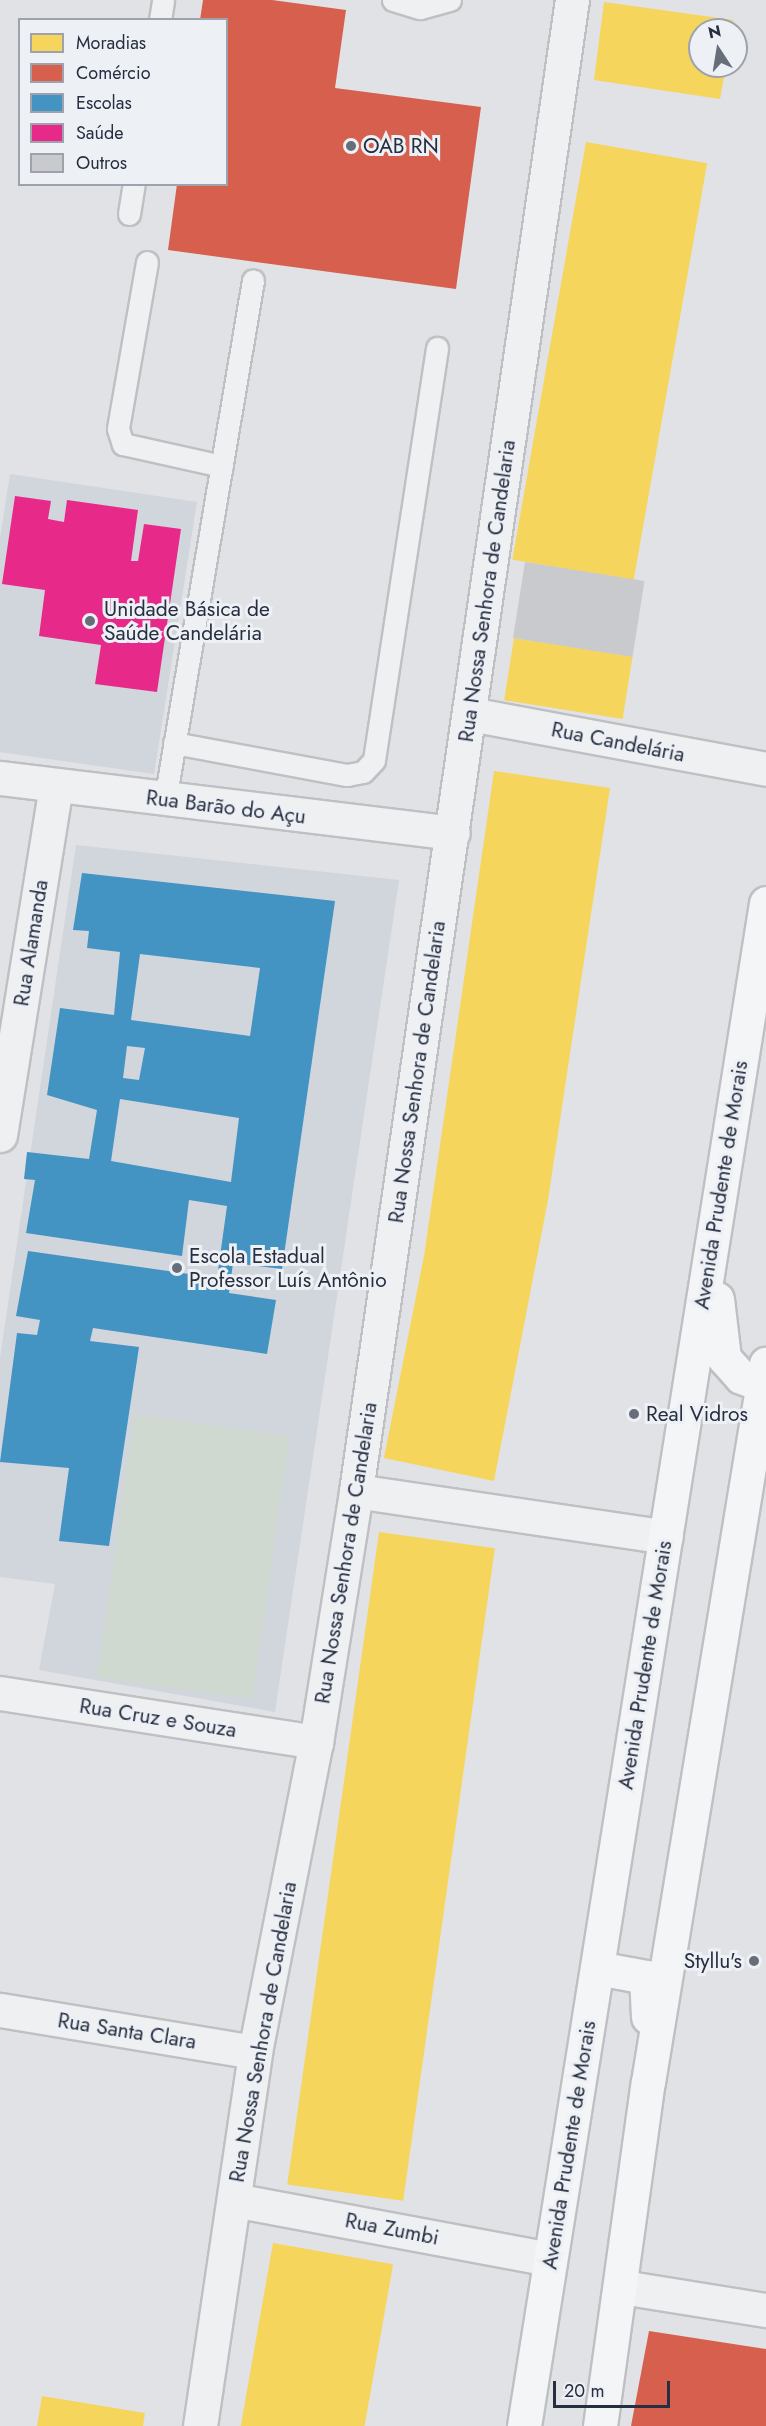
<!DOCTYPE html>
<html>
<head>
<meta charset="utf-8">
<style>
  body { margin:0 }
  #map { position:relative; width:766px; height:2426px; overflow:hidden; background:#e0e2e5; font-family:Jost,sans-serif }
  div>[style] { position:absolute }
  .built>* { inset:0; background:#d1d5dc }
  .green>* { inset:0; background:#d0d9d0; transform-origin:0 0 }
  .homes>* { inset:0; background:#f6d55c; transform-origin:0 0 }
  .shops>* { inset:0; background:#d6604d }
  .schools>* { inset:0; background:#4393c3 }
  .health>* { inset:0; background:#e7298a }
  .building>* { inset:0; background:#c8cacd; transform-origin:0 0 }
  .roads { filter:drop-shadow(2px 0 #bec0c3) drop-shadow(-2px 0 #bec0c3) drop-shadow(0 2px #bec0c3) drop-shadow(0 -2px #bec0c3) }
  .service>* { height:21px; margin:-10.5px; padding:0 10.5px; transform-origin:10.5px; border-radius:10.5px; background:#eff0f2 }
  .minor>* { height:33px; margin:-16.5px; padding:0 16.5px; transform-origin:16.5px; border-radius:16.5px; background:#eff0f2 }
  .primary>* { height:33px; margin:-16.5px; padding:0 16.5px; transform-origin:16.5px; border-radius:16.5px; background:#f4f5f6 }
  .dots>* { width:16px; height:16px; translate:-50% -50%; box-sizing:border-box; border:3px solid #edf0f5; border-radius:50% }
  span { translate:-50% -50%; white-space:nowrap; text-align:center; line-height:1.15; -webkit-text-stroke:6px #edf0f5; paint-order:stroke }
  .poi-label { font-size:21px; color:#262e3f }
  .left { translate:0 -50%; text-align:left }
  .right { translate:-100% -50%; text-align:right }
  .street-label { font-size:21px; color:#262e3f }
  .legend { position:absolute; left:18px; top:18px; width:210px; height:168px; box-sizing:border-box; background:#edf0f5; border:2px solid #9da2ac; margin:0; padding:8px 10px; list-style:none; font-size:18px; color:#262e3f }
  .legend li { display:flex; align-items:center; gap:12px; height:30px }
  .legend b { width:30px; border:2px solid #9da2ac }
  .north { position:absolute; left:688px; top:18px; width:60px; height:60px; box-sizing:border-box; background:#edf0f5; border:2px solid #9da2ac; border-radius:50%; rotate:348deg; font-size:16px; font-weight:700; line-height:24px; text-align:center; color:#262e3f }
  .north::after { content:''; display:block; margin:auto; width:21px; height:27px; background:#676d79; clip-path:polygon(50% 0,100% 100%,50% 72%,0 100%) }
  .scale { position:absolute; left:553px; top:2381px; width:117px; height:27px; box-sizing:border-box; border:3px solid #262e3f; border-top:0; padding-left:8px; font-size:18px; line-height:21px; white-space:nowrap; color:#262e3f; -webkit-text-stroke:4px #edf0f5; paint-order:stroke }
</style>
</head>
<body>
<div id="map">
  <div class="built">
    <i style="clip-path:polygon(10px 474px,197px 502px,154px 774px,0 752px,0 538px)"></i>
    <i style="clip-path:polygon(76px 845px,399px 880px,275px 1712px,39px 1670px,55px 1584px,0 1577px,0 1358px)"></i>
  </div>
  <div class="green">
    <i style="left:134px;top:1414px;width:157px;height:266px;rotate:8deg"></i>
  </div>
  <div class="homes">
    <i style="clip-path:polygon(604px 2px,733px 20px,732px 30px,700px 30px,700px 66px,726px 66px,720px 99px,594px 80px)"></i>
    <i style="left:586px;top:142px;width:123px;height:424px;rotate:10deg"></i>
    <i style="left:514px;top:638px;width:120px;height:63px;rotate:9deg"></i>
    <i style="clip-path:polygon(494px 771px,610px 788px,548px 1200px,494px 1481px,384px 1458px,424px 1256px)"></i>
    <i style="left:379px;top:1532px;width:117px;height:659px;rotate:8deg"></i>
    <i style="left:273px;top:2243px;width:122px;height:186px;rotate:10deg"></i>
    <i style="clip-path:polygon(42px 2396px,145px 2413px,143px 2426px,37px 2426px)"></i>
  </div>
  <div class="shops">
    <i style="clip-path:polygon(203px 0,272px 0,346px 10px,335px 88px,481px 107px,456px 289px,168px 250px,177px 184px,226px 184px,226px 20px,200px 20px)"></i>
    <i style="clip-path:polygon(649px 2331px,766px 2349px,766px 2426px,631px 2426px)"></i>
  </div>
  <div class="schools">
    <i style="clip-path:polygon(evenodd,82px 873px,335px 901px,282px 1269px,233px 1263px,229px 1293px,276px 1300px,267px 1354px,93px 1328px,90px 1341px,139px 1347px,109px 1546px,59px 1541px,69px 1468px,0 1462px,17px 1333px,37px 1335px,40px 1320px,16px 1316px,28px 1251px,217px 1278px,227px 1206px,189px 1200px,182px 1256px,26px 1233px,35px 1180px,24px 1179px,27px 1152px,89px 1159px,97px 1110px,47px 1095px,60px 1008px,114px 1015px,120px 952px,87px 948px,89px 931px,73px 930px,82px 873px,140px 954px,260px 968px,250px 1036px,131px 1020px,140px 954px,82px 873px,127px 1046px,145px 1048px,139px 1080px,123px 1078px,127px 1046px,82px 873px,120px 1099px,239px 1118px,231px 1182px,111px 1161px,120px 1099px)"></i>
  </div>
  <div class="health">
    <i style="clip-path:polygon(15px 496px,51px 501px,48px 519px,64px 522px,67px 500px,138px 510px,131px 561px,138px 561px,144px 524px,181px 529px,157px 692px,95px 684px,101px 645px,39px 636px,45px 590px,2px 584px)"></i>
  </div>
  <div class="building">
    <i style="left:525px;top:562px;width:121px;height:77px;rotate:9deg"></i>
  </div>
  <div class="roads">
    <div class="service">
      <i style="left:393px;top:0;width:28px;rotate:17deg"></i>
      <i style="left:420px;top:8px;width:31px;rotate:-15deg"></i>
      <i style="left:160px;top:20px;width:20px;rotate:-81deg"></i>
      <i style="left:129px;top:214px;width:30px;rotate:-81deg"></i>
      <i style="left:147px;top:262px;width:169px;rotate:99.9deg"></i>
      <i style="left:118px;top:429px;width:16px;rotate:72deg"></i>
      <i style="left:123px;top:444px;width:101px;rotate:12.5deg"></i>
      <i style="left:174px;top:743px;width:176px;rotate:10.5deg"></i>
      <i style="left:347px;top:775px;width:16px;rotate:-11deg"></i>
      <i style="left:363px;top:772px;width:16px;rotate:-47deg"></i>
      <i style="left:374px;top:760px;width:417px;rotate:-81.3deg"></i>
      <i style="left:165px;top:800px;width:527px;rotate:-80.39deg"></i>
    </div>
    <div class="minor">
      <i style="left:470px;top:714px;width:301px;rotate:10.5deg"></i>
      <i style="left:0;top:778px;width:456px;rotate:6.9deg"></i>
      <i style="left:0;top:1135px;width:353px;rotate:-80.9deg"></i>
      <i style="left:356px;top:1491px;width:313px;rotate:8.4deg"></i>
      <i style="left:0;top:1693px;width:320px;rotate:8.8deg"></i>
      <i style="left:0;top:2010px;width:258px;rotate:9.4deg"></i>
      <i style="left:234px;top:2200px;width:321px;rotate:10.6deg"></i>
      <i style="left:622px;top:2287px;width:146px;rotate:9.1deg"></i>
      <i style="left:200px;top:2426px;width:378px;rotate:-81.6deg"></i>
      <i style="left:255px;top:2052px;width:316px;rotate:-78.9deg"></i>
      <i style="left:316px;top:1742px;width:254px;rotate:-80.9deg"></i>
      <i style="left:356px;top:1491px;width:1507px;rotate:-81.76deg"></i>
    </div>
    <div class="primary">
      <i style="left:717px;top:1299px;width:59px;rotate:83.2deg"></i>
      <i style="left:724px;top:1358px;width:25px;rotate:48deg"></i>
      <i style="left:741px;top:1377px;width:23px;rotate:20deg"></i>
      <i style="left:597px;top:1968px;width:50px;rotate:10.4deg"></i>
      <i style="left:646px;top:1977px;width:40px;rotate:87.1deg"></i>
      <i style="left:524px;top:2426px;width:1542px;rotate:-80.97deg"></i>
      <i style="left:600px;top:2426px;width:347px;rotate:-82.1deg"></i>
      <i style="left:648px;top:2082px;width:728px;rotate:-80.67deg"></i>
    </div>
  </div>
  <div class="dots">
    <i style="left:351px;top:146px;background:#676d79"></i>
    <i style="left:90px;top:621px;background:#676d79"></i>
    <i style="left:177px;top:1268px;background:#676d79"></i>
    <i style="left:634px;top:1414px;background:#676d79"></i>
    <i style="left:754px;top:1961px;background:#676d79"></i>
  </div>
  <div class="poi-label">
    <span class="left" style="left:363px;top:146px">OAB RN</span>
    <span class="left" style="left:104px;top:621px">Unidade Básica de<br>Saúde Candelária</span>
    <span class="left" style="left:189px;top:1268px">Escola Estadual<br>Professor Luís Antônio</span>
    <span class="left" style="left:646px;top:1414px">Real Vidros</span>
    <span class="right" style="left:742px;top:1961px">Styllu's</span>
  </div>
  <div class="street-label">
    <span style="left:487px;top:591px;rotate:-82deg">Rua Nossa Senhora de Candelaria</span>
    <span style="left:618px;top:742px;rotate:11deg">Rua Candelária</span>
    <span style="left:226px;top:807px;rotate:7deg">Rua Barão do Açu</span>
    <span style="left:31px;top:943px;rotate:-81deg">Rua Alamanda</span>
    <span style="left:417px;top:1072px;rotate:-82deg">Rua Nossa Senhora de Candelaria</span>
    <span style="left:721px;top:1185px;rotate:-81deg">Avenida Prudente de Morais</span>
    <span style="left:346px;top:1553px;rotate:-81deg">Rua Nossa Senhora de Candelaria</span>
    <span style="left:645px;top:1665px;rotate:-81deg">Avenida Prudente de Morais</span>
    <span style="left:158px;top:1718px;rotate:9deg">Rua Cruz e Souza</span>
    <span style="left:127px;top:2031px;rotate:9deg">Rua Santa Clara</span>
    <span style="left:263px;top:2032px;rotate:-80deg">Rua Nossa Senhora de Candelaria</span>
    <span style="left:569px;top:2145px;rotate:-81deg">Avenida Prudente de Morais</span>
    <span style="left:392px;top:2229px;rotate:11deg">Rua Zumbi</span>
  </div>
  <ul class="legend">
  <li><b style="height:16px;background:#f6d55c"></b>Moradias</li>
  <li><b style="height:16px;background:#d6604d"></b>Comércio</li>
  <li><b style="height:16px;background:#4393c3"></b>Escolas</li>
  <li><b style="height:16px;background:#e7298a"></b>Saúde</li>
  <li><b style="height:16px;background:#c8cacd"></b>Outros</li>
  </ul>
  <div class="north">N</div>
  <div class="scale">20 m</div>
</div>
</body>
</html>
